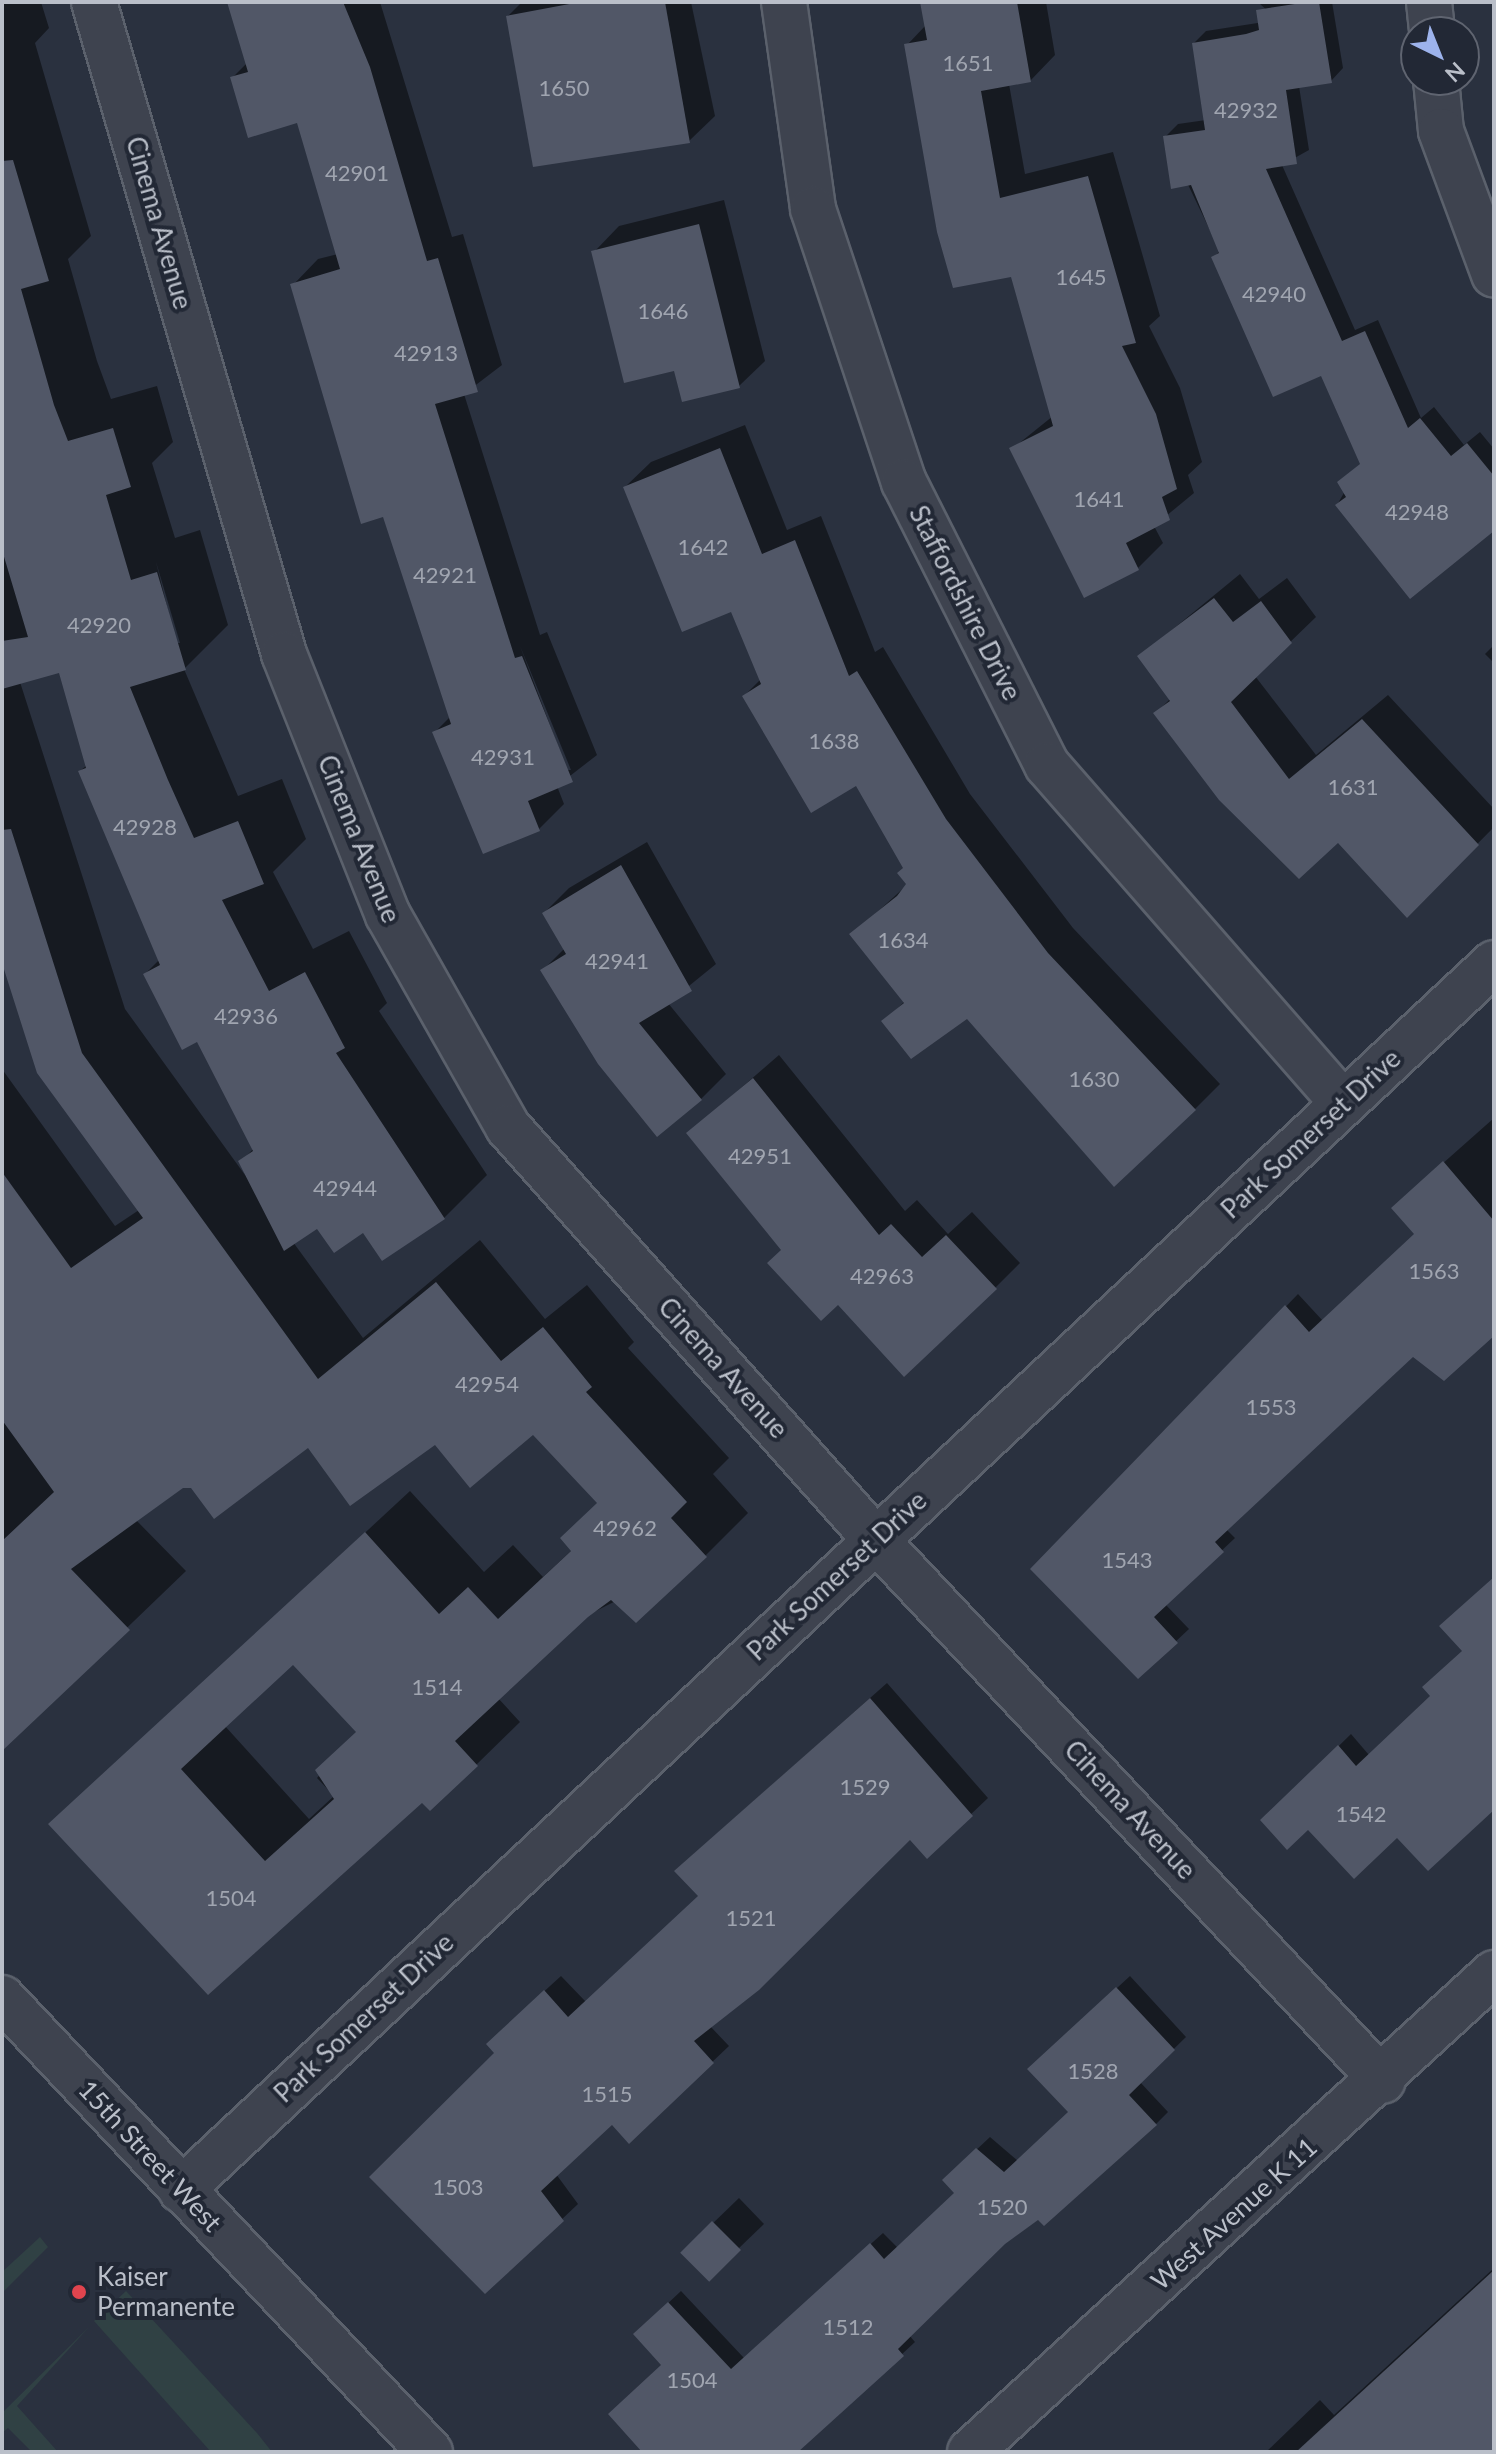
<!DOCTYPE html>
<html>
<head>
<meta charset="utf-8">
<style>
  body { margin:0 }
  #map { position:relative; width:1496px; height:2454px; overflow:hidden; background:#2a313f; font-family:Lato,sans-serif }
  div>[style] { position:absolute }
  .green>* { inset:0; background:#304144 }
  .shadow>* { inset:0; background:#0007; transform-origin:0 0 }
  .building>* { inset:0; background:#515767; transform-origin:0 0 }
  .roads { filter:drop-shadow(2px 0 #5b616c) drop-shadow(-2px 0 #5b616c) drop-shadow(0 2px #5b616c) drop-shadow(0 -2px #5b616c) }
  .minor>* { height:44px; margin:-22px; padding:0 22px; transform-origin:22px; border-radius:22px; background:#3e434f }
  .dots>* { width:22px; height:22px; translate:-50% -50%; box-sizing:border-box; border:4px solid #222835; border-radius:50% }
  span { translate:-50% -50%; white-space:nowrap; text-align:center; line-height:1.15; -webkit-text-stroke:8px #222835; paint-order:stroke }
  .number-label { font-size:22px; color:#a0a5b0 }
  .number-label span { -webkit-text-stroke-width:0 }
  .street-label { font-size:26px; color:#babfc9 }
  .poi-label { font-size:26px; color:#babfc9 }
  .left { translate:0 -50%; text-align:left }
  .frame { position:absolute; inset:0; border:4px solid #babfc9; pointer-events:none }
  .north { position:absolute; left:1400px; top:16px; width:80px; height:80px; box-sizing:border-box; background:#222835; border:2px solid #5f6470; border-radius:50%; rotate:137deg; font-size:22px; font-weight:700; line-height:32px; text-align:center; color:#babfc9 }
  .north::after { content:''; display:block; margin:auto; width:28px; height:36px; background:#9db3ec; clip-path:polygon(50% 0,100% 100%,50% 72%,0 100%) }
</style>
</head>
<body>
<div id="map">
  <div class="green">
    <i style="clip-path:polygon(40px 2237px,48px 2247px,2px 2293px,2px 2272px)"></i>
    <i style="clip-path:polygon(126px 2291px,257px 2433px,272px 2452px,211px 2452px,94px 2321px)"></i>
    <i style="clip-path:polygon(89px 2327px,17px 2406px,58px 2452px,32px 2452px,8px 2428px,2px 2433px,2px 2413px)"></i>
  </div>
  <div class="shadow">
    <i style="clip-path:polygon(evenodd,2px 2px,41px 2px,49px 28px,35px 43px,91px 236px,68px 259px,97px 361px,111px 399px,157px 386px,173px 442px,152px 463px,175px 538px,200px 530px,228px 625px,184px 669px,238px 796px,282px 779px,306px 839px,273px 872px,313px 949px,349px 931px,387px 1003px,379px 1011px,487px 1175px,444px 1218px,364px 1230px,318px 1226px,293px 1242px,363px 1338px,480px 1240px,545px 1319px,587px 1285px,634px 1342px,628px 1348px,729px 1458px,713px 1474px,748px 1513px,705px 1556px,586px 1616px,498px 1698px,520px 1722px,476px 1765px,422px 1800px,208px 1992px,51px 1824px,410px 1491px,484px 1572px,513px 1545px,543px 1577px,573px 1549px,598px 1502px,534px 1433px,309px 1445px,182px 1486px,136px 1520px,186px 1571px,2px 1748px,2px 1069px,115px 1226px,139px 1210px,2px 956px,2px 2px,156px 562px,180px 643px,176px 643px,156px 562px,2px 2px,60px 670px,87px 765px,80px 771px,160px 959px,145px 974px,197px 1039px,254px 1148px,241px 1162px,245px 1175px,125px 1009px,20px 682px,60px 670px,2px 2px,293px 1662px,358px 1732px,317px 1778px,334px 1796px,309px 1819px,225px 1726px,293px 1662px)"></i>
    <i style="clip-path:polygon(evenodd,229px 2px,380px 2px,452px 237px,463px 234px,502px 365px,464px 394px,540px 635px,547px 632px,597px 755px,557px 786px,564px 804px,539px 829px,435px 732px,451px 716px,385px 514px,293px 285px,318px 259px,338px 254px,298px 120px,232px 78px,247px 63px,229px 2px,520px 646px,571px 770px,567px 770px,520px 646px)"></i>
    <i style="clip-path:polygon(522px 2px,691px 2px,715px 116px,689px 141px,508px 16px)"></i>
    <i style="clip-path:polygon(922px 2px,1046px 2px,1055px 55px,1030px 81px,1009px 84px,1025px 174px,1113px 152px,1160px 316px,1149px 326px,1180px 388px,1202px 462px,1188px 475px,1194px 493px,1154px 526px,1163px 543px,1138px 568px,1012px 449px,1053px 416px,1012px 275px,907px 45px,926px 25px)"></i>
    <i style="clip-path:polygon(1258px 2px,1332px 2px,1343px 68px,1331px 81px,1299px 86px,1309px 150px,1282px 165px,1355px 330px,1378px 320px,1421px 418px,1434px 407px,1464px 445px,1480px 432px,1494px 449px,1494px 528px,1337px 505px,1361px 463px,1322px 374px,1214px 257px,1220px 251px,1165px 137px,1178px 124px,1206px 120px,1194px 43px,1206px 31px,1277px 20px)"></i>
    <i style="clip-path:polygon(724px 200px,765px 361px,739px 386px,675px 368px,594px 252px,619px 226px)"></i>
    <i style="clip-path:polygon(745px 425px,787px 530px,821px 516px,875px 652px,883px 647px,970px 794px,1073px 928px,1220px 1084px,1195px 1109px,967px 1016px,884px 1022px,905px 1001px,852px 935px,908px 884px,905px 868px,856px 783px,744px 696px,761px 679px,732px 609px,625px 487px,651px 462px)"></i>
    <i style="clip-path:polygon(1240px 574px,1259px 599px,1287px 578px,1316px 617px,1255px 676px,1316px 755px,1388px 695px,1494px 809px,1494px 827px,1432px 890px,1338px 841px,1156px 713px,1171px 698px,1139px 657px)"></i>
    <i style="clip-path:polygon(1494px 645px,1494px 663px,1485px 654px)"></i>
    <i style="clip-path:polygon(647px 842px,716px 964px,668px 1003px,726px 1074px,701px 1099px,543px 970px,565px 948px,544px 913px,569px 888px)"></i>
    <i style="clip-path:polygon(779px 1055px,905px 1211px,917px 1200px,948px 1234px,972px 1212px,1020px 1263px,995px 1288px,838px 1302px,783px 1250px,689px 1133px)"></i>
    <i style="clip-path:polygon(1494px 1118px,1494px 1334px,1413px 1354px,1226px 1529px,1235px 1538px,1165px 1604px,1189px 1629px,1139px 1676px,1032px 1569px,1298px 1294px,1323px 1321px,1417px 1233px,1406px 1196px)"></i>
    <i style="clip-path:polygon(1494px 1578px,1494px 1795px,1397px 1835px,1263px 1820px,1351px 1734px,1369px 1755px,1432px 1696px,1464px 1651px)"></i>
    <i style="clip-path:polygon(887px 1683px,988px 1798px,927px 1856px,910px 1837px,710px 2026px,729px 2046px,629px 2141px,612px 2122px,556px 2174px,578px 2204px,485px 2292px,497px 2053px,504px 2028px,561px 1976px,586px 2002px,700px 1896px,693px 1855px)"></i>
    <i style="clip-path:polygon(1130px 1976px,1186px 2037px,1140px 2082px,1168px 2112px,1156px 2124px,1004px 2242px,909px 2335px,915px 2342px,797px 2452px,644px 2452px,664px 2364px,648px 2322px,681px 2291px,744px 2358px,883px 2233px,898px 2248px,957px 2193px,957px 2168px,990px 2137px,1018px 2161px,1070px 2112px,1042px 2057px)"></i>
    <i style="left:739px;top:2198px;width:36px;height:78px;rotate:46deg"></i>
    <i style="clip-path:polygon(1494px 2268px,1494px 2452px,1266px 2452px,1320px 2400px,1334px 2415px)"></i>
  </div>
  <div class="building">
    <i style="clip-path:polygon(227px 2px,343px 2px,370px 67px,427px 261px,438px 258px,478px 392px,435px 404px,515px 658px,522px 656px,573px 782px,528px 801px,540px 831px,483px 854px,432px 732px,451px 724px,383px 517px,361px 524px,290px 284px,340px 269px,297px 123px,248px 138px,230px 77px,248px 72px)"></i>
    <i style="clip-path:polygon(580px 2px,665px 2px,690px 143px,533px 167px,506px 16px)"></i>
    <i style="clip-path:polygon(920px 2px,1017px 2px,1031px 82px,981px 91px,1000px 198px,1088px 176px,1136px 343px,1122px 346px,1156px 414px,1177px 489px,1162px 497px,1170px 520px,1126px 543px,1139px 570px,1084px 598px,1009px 448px,1053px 426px,1011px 277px,953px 288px,937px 232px,904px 44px,927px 40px)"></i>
    <i style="clip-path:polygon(1308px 2px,1319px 2px,1332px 83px,1286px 90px,1297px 164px,1266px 169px,1342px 341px,1365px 331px,1408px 428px,1420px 418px,1451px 456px,1467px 443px,1494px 476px,1494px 531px,1410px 599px,1335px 505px,1346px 497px,1337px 482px,1360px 464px,1321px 376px,1273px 397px,1211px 257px,1219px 253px,1191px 185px,1171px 189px,1163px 136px,1205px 130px,1192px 43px,1246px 34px,1259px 30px,1256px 10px)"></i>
    <i style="clip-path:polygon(13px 160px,49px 281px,21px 289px,54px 405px,68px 441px,113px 428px,131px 487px,106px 495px,131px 580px,157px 572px,186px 670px,130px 687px,168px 780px,194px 838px,238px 821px,264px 884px,222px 900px,269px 991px,305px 972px,345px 1048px,336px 1053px,445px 1219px,382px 1261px,363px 1233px,334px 1253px,317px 1229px,284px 1251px,238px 1161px,253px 1151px,197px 1042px,182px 1050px,143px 974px,160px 965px,78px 771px,86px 768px,59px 673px,2px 689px,2px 641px,28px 637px,2px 550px,2px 161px)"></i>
    <i style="clip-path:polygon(699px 224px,740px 388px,682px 402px,674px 371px,624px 383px,591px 251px)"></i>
    <i style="clip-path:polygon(720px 448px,762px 554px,795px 540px,849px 676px,857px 671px,946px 819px,1048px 953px,1196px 1110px,1114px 1187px,967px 1019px,911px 1059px,881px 1021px,904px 1003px,849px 934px,897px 896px,906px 884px,897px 873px,903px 868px,856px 786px,811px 813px,742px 696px,761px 684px,731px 612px,682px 632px,623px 487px)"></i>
    <i style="clip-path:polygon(1214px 598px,1233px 622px,1261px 601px,1292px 643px,1231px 702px,1289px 779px,1362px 719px,1479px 845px,1407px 918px,1338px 843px,1299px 879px,1219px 800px,1153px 713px,1170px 701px,1137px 656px)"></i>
    <i style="clip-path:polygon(evenodd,11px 829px,82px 1053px,318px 1379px,436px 1282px,501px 1361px,543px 1327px,592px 1387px,586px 1392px,687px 1502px,671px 1518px,707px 1557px,636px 1623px,611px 1600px,588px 1617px,455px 1741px,478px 1766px,430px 1811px,422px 1803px,208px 1995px,48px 1824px,365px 1532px,439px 1614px,468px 1587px,498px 1619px,571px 1551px,560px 1538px,597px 1503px,533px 1435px,470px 1488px,435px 1445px,350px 1506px,308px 1448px,214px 1519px,191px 1488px,183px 1488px,71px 1569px,130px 1630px,2px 1751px,2px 1541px,54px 1492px,2px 1420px,2px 1172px,71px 1268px,143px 1218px,37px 1073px,2px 963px,2px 830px,11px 829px,293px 1665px,356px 1732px,315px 1770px,334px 1799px,265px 1861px,181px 1769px,293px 1665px)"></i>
    <i style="clip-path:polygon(621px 865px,692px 991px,639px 1023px,702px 1100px,657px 1137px,598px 1064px,540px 970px,566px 954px,542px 913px)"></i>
    <i style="clip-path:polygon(753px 1078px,879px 1235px,891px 1224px,922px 1257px,946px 1235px,997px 1289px,904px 1377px,838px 1305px,821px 1321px,767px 1263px,781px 1250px,686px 1133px)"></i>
    <i style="clip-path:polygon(1443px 1161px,1494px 1221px,1494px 1336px,1444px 1381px,1413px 1357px,1215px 1542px,1224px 1552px,1154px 1617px,1178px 1643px,1138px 1679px,1030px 1569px,1285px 1305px,1309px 1332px,1414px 1234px,1391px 1208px)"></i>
    <i style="clip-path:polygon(1494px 1577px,1494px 1810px,1428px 1871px,1397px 1838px,1354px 1879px,1308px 1830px,1287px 1850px,1260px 1820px,1338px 1745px,1356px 1766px,1430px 1696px,1422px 1687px,1462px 1651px,1439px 1626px)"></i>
    <i style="clip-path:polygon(870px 1698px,973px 1816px,927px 1859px,910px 1840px,759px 1990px,694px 2041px,714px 2063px,629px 2144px,612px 2125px,541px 2191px,564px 2221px,485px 2294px,369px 2177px,494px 2053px,486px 2044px,544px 1990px,568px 2017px,698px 1896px,674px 1871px)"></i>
    <i style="clip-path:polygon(1116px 1987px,1175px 2050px,1129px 2095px,1157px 2125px,1044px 2226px,1038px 2220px,1005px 2244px,898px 2349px,904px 2356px,798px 2452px,642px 2452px,608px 2414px,661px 2365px,633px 2334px,668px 2302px,731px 2369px,870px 2243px,884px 2259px,954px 2193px,942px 2180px,976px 2148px,1004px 2172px,1068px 2112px,1027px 2069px)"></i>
    <i style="left:712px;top:2221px;width:41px;height:45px;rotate:45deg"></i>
    <i style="clip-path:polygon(1494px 2270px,1494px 2452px,1296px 2452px)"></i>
  </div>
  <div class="roads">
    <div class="minor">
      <i style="left:94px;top:2px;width:679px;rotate:73.75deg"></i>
      <i style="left:284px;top:654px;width:281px;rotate:68.3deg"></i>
      <i style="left:388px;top:915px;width:244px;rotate:60.5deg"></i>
      <i style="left:508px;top:1127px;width:553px;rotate:48.3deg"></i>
      <i style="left:876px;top:1540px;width:741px;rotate:46.86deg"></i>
      <i style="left:784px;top:2px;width:209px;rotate:82deg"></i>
      <i style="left:813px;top:209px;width:288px;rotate:71.6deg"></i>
      <i style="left:904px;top:482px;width:317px;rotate:63.2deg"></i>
      <i style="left:1047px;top:765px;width:449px;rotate:48.8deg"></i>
      <i style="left:1429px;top:2px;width:30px;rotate:84deg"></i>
      <i style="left:1436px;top:80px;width:51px;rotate:84.4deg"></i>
      <i style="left:1441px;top:131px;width:153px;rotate:69.7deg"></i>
      <i style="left:2px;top:1998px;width:624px;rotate:46.69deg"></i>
      <i style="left:181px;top:2190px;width:1797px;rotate:-43.06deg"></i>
      <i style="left:970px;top:2452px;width:710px;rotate:-42.43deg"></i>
    </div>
  </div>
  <div class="dots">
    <i style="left:79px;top:2292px;background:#e0444e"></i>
  </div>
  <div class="number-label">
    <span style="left:968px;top:63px">1651</span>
    <span style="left:564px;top:88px">1650</span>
    <span style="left:1246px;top:110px">42932</span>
    <span style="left:357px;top:173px">42901</span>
    <span style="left:1081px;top:277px">1645</span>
    <span style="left:1274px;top:294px">42940</span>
    <span style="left:663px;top:311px">1646</span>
    <span style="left:426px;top:353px">42913</span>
    <span style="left:1099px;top:499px">1641</span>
    <span style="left:1417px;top:512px">42948</span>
    <span style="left:703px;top:547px">1642</span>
    <span style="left:445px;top:575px">42921</span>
    <span style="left:99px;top:625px">42920</span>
    <span style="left:834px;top:741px">1638</span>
    <span style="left:503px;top:757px">42931</span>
    <span style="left:1353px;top:787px">1631</span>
    <span style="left:145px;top:827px">42928</span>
    <span style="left:903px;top:940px">1634</span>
    <span style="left:617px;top:961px">42941</span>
    <span style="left:246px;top:1016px">42936</span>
    <span style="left:1094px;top:1079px">1630</span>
    <span style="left:760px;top:1156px">42951</span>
    <span style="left:345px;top:1188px">42944</span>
    <span style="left:1434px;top:1271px">1563</span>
    <span style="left:882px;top:1276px">42963</span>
    <span style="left:487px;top:1384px">42954</span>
    <span style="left:1271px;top:1407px">1553</span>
    <span style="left:625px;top:1528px">42962</span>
    <span style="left:1127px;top:1560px">1543</span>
    <span style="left:437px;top:1687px">1514</span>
    <span style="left:865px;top:1787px">1529</span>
    <span style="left:1361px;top:1814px">1542</span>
    <span style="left:231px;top:1898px">1504</span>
    <span style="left:751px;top:1918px">1521</span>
    <span style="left:1093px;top:2071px">1528</span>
    <span style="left:607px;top:2094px">1515</span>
    <span style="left:458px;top:2187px">1503</span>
    <span style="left:1002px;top:2207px">1520</span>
    <span style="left:848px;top:2327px">1512</span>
    <span style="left:692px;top:2380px">1504</span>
  </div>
  <div class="street-label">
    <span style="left:159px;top:223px;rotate:74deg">Cinema Avenue</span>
    <span style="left:965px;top:603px;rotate:63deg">Staffordshire Drive</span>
    <span style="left:359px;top:839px;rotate:68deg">Cinema Avenue</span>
    <span style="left:1311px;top:1134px;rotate:-43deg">Park Somerset Drive</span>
    <span style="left:723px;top:1368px;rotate:48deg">Cinema Avenue</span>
    <span style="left:837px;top:1576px;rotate:-43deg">Park Somerset Drive</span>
    <span style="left:1130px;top:1810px;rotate:47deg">Cihema Avenue</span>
    <span style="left:364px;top:2018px;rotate:-43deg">Park Somerset Drive</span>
    <span style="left:150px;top:2156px;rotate:47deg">15th Street West</span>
    <span style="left:1234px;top:2214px;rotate:-42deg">West Avenue K 11</span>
  </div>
  <div class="poi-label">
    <span class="left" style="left:97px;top:2292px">Kaiser<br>Permanente</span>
  </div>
  <div class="frame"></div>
  <div class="north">N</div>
</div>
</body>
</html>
